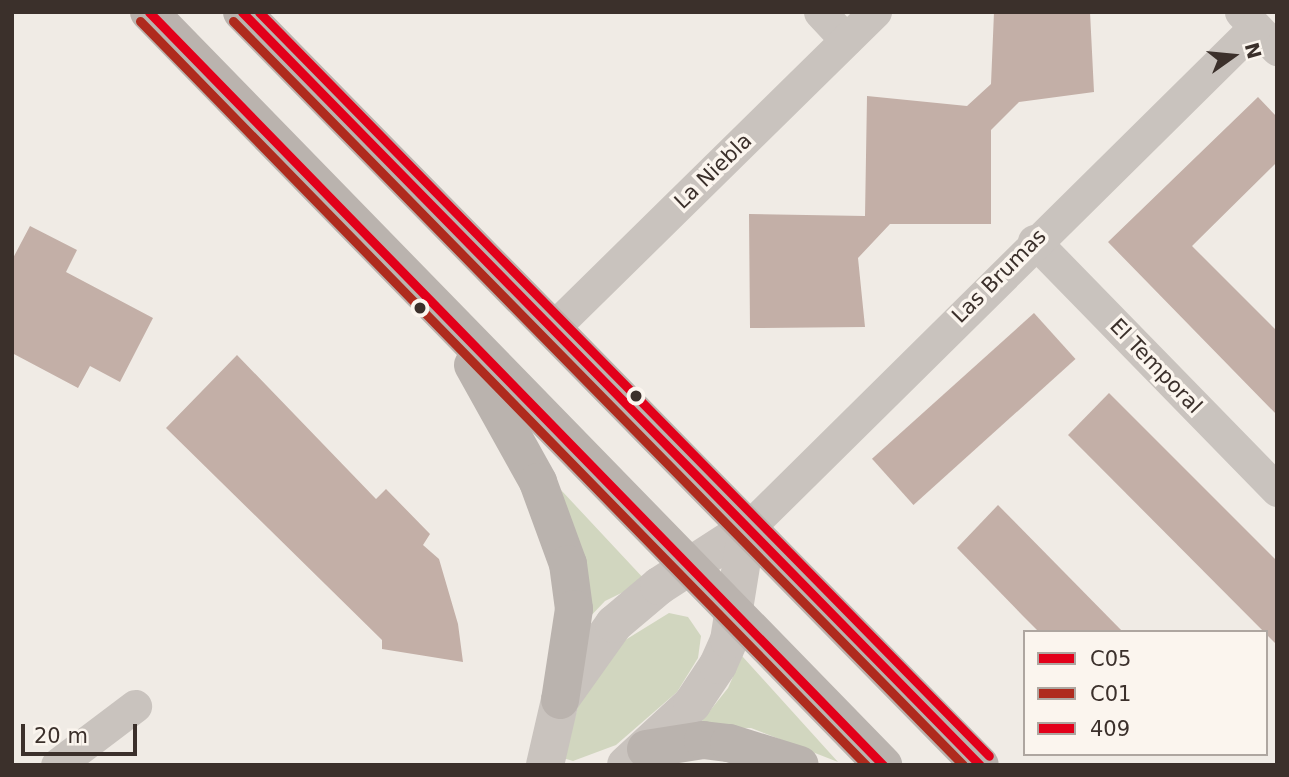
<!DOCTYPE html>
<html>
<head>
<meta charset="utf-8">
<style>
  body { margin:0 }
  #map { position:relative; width:1289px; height:777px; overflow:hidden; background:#f0ebe5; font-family:"DejaVu Sans",sans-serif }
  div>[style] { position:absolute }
  .green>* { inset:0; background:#d1d6bf }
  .building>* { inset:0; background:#c3afa7; transform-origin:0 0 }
  .minor>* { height:33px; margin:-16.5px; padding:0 16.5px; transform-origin:16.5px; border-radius:16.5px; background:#c9c3be }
  .tertiary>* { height:38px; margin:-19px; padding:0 19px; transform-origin:19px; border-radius:19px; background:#c9c3be }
  .secondary>* { height:38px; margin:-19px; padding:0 19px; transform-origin:19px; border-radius:19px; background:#bab3ae }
  .bus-1>* { height:9px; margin:-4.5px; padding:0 4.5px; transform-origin:4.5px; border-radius:4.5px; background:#e2001a }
  .bus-2>* { height:9px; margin:-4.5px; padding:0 4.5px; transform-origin:4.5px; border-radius:4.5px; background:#af2b1e }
  .bus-3>* { height:9px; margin:-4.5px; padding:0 4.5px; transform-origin:4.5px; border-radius:4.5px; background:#e2001a }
  .dots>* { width:19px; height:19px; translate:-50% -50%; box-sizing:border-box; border:4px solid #fbf5ee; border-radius:50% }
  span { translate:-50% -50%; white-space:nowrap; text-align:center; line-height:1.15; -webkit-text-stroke:7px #fbf5ee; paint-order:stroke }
  .street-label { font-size:21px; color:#3b302b }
  .frame { position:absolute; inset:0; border:14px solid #3b302b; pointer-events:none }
  .legend { position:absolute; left:1023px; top:630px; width:245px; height:126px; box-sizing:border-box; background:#fbf5ee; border:2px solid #aea6a0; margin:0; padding:9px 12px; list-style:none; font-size:21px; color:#3b302b }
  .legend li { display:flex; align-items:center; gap:14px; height:35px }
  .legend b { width:35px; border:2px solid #aea6a0 }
  .north { position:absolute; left:1198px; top:21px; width:70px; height:70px; -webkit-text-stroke:5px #fbf5ee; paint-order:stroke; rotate:75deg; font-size:19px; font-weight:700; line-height:28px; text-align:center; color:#3b302b }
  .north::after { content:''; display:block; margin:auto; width:24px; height:32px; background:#3b302b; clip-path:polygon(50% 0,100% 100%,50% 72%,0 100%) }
  .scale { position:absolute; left:21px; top:724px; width:116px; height:32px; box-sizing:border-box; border:4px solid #3b302b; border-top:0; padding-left:9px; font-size:21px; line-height:24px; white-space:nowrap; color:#3b302b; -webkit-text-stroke:5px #fbf5ee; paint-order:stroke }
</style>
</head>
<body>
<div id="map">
  <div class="green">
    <i style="clip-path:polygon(561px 490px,646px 581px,605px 601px,586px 621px)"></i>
    <i style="clip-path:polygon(669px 613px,688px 617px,701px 636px,698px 658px,677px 692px,616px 745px,573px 761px,563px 758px,582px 693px,622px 642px)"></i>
    <i style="clip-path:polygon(742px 656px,838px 762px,751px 728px,697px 727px,728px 688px)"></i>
  </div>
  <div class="building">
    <i style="clip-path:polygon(994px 12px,1090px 12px,1094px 92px,1019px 102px,991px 130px,991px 224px,890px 224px,858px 258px,865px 327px,750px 328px,749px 214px,865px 216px,867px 96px,967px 106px,991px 84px)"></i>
    <i style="clip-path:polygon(1258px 97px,1277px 117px,1277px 162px,1192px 246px,1277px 331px,1277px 415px,1108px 242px)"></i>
    <i style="clip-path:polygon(30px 226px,77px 250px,66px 272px,153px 318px,120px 382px,90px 366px,78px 388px,12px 353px,12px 260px)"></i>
    <i style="left:1034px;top:313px;width:62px;height:218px;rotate:48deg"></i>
    <i style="clip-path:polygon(237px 355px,376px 499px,386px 489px,430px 534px,423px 545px,439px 559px,458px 624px,463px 662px,382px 649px,382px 640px,166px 428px)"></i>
    <i style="clip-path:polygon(1109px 393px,1277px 561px,1277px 645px,1068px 435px)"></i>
    <i style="clip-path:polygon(998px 505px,1063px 571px,1123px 632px,1039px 632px,1023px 616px,957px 548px)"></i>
  </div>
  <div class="minor">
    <i style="left:820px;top:12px;width:38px;rotate:47deg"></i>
    <i style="left:1241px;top:12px;width:52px;rotate:45.8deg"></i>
    <i style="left:1034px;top:241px;width:348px;rotate:45.7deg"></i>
    <i style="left:552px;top:329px;width:453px;rotate:-44.5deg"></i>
    <i style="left:747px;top:529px;width:714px;rotate:-44.66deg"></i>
    <i style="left:57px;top:765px;width:98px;rotate:-37.1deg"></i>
  </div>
  <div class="tertiary">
    <i style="left:545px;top:765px;width:67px;rotate:-77deg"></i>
    <i style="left:560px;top:700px;width:93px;rotate:-54.6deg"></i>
    <i style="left:614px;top:624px;width:59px;rotate:-40.2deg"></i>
    <i style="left:659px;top:586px;width:105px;rotate:-32.9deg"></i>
    <i style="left:626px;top:765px;width:90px;rotate:-42.7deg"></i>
    <i style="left:692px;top:704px;width:47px;rotate:-56.3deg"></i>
    <i style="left:718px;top:665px;width:27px;rotate:-66deg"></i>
    <i style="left:729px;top:640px;width:112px;rotate:-80.8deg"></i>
  </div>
  <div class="secondary">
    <i style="left:149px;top:12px;width:1052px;rotate:45.73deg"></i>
    <i style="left:242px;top:12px;width:1054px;rotate:45.58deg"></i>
    <i style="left:473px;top:365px;width:134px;rotate:60.9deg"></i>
    <i style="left:538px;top:482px;width:87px;rotate:69.9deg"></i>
    <i style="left:568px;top:564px;width:45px;rotate:82.4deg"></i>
    <i style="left:574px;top:609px;width:92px;rotate:98.7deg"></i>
    <i style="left:646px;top:749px;width:58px;rotate:-9deg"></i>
    <i style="left:703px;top:740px;width:26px;rotate:7deg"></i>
    <i style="left:729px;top:743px;width:74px;rotate:17.2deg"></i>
  </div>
  <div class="bus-1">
    <i style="left:149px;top:12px;width:1052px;rotate:45.73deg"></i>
    <i style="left:242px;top:12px;width:1054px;rotate:45.58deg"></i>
  </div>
  <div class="bus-2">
    <i style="left:140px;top:21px;width:1040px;rotate:45.7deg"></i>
    <i style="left:233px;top:21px;width:1042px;rotate:45.54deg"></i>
  </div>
  <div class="bus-3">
    <i style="left:259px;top:12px;width:1042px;rotate:45.54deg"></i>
  </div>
  <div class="dots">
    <i style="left:420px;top:308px;background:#3b302b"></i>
    <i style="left:636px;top:396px;background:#3b302b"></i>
  </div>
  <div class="street-label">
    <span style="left:713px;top:171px;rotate:-44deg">La Niebla</span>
    <span style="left:999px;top:276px;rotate:-45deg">Las Brumas</span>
    <span style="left:1156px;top:366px;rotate:46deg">El Temporal</span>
  </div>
  <div class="frame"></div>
  <ul class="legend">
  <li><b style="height:9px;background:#e2001a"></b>C05</li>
  <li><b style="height:9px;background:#af2b1e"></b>C01</li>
  <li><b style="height:9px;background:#e2001a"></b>409</li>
  </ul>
  <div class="north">N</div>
  <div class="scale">20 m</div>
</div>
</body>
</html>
